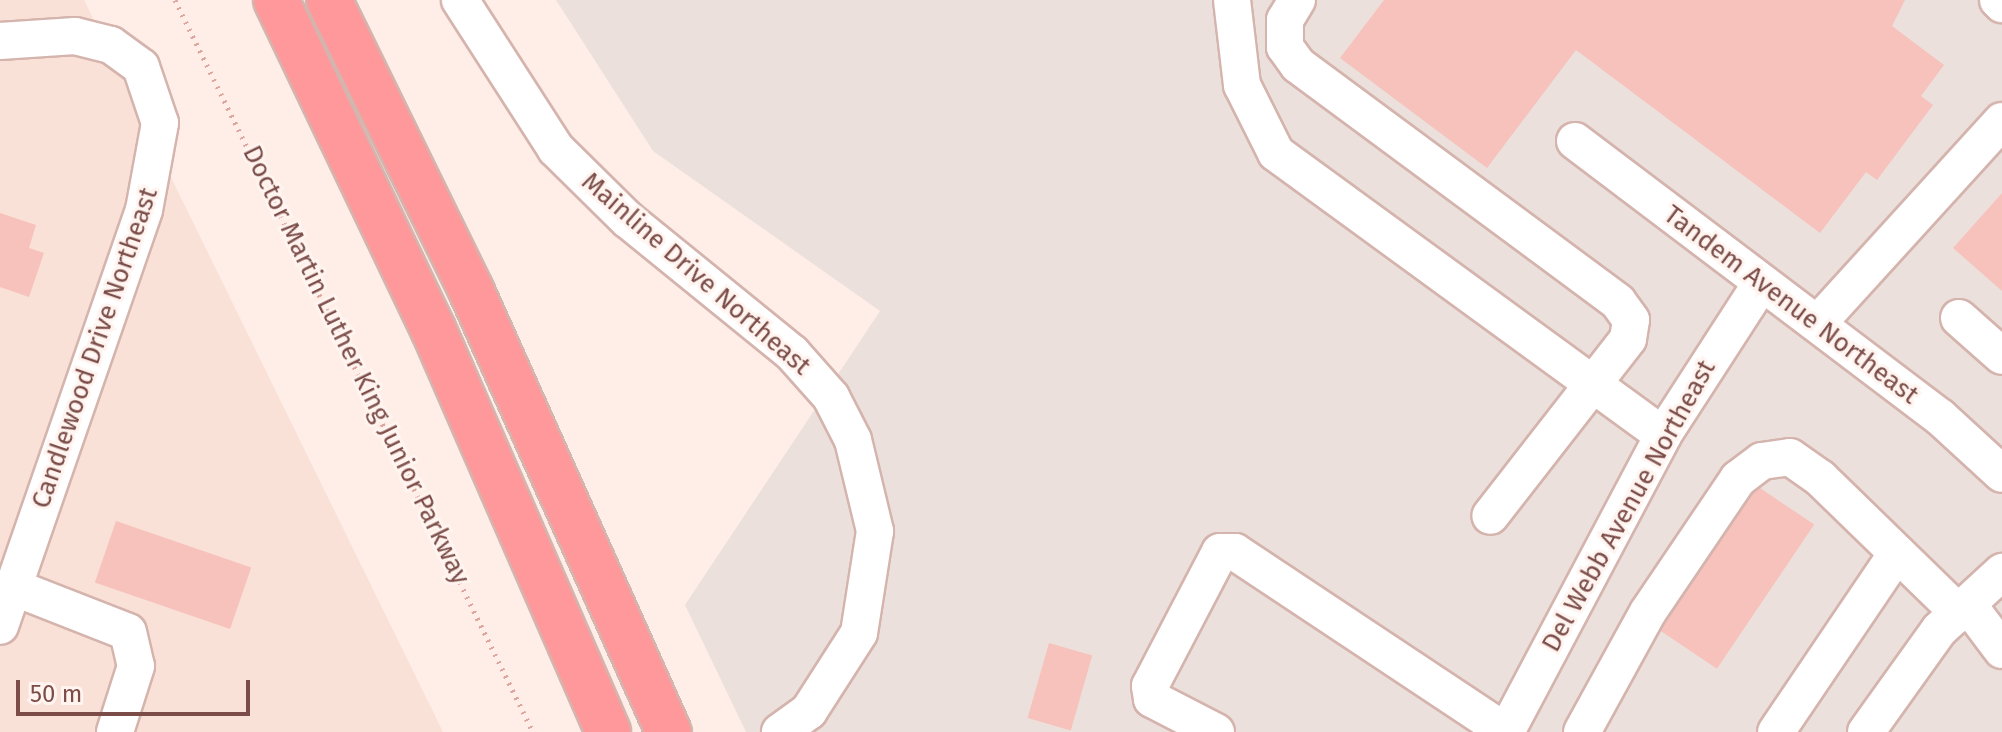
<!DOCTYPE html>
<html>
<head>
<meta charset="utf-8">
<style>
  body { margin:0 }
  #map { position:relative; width:2002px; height:732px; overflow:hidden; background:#feeee7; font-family:"Fira Sans",sans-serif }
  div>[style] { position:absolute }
  .residential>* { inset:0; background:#f9e1d7 }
  .industrial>* { inset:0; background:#ece0dd }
  .building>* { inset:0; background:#f6c2bb; transform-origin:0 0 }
  .path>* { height:5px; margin-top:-2.5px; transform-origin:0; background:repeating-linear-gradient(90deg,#dca59e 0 2px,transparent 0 8px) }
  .roads { filter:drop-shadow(2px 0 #d4b4ad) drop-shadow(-2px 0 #d4b4ad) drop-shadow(0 2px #d4b4ad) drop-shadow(0 -2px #d4b4ad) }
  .minor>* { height:36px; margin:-18px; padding:0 18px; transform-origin:18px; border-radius:18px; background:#fff }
  .highway>* { height:44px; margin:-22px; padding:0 22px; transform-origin:22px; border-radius:22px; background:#fe989a }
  span { translate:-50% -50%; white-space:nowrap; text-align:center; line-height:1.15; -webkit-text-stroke:6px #fff4ef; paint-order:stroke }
  .street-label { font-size:26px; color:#7b4c48 }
  .scale { position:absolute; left:16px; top:680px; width:234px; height:36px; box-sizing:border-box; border:4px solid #7b4c48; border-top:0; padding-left:10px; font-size:24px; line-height:28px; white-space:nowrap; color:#7b4c48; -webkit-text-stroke:6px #fff4ef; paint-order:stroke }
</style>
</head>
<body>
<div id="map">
  <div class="residential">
    <i style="clip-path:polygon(0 0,84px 0,443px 732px,0 732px)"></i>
  </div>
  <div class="industrial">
    <i style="clip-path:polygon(556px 0,2002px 0,2002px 732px,746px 732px,685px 605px,880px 311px,653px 151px)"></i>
  </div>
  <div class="building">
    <i style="clip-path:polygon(1384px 0,1905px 0,1892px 26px,1944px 65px,1921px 96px,1933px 105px,1877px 180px,1866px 172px,1820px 233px,1576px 50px,1487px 168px,1340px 58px)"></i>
    <i style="clip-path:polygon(2002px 193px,2002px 291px,1953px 248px)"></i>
    <i style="clip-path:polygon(0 213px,36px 225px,29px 248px,44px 253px,29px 297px,0 287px)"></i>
    <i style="left:1757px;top:486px;width:69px;height:174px;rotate:34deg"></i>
    <i style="left:116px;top:521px;width:143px;height:65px;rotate:19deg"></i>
    <i style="left:1049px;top:643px;width:45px;height:78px;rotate:16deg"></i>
  </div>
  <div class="path">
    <i style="left:175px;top:0;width:815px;rotate:63.94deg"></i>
  </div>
  <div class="roads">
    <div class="minor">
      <i style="left:460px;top:0;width:177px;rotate:57.2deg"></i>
      <i style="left:556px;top:149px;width:100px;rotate:44.6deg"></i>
      <i style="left:627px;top:219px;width:213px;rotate:39.1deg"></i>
      <i style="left:792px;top:353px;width:59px;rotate:48.4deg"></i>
      <i style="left:831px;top:397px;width:48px;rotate:62.9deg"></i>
      <i style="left:853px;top:440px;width:94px;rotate:76.4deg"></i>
      <i style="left:875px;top:531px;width:103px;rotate:98.9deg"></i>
      <i style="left:859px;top:633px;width:93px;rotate:122.7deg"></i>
      <i style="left:809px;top:711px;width:36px;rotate:144deg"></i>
      <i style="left:1232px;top:0;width:86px;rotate:83.3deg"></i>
      <i style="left:1242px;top:85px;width:76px;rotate:63.4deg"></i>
      <i style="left:1276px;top:153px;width:479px;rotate:36.1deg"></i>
      <i style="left:1297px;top:0;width:23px;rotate:121deg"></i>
      <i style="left:1285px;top:20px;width:27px;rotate:90deg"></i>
      <i style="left:1285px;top:47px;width:22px;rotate:54deg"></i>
      <i style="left:1298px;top:65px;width:398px;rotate:36.5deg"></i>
      <i style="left:1618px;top:302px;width:22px;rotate:54deg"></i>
      <i style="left:1631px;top:320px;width:19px;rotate:99deg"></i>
      <i style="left:1628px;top:339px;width:224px;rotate:127.9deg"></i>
      <i style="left:1998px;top:0;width:6px;rotate:45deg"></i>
      <i style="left:0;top:41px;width:75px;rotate:-3.8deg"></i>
      <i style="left:75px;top:36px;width:37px;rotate:14deg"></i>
      <i style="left:111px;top:45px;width:37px;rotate:36deg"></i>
      <i style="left:141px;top:67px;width:59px;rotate:71.3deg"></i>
      <i style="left:160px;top:123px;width:88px;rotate:100.4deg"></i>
      <i style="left:144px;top:210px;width:440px;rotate:109.1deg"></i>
      <i style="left:1575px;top:141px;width:458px;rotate:37.1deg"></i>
      <i style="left:1940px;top:417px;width:84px;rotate:42.6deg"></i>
      <i style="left:1959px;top:318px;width:57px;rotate:41.5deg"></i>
      <i style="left:1818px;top:323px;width:273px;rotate:-47.7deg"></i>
      <i style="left:13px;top:587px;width:123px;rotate:21.4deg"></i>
      <i style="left:128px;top:632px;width:35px;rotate:77deg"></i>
      <i style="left:136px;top:666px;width:69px;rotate:107.7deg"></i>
      <i style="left:1969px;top:606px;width:55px;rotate:53.1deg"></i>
      <i style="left:1216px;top:732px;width:72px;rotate:-152.7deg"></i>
      <i style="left:1152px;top:699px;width:13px;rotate:-99deg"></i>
      <i style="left:1150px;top:686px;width:151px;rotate:-62.4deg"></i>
      <i style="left:1220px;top:552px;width:15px"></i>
      <i style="left:1235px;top:552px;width:325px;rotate:33.6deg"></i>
      <i style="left:1506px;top:732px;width:336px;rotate:-62.1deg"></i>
      <i style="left:1663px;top:435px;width:179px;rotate:-57.1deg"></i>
      <i style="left:1582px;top:732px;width:137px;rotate:-61.2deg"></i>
      <i style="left:1648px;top:612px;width:161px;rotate:-55.9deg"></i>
      <i style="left:1738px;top:479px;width:30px;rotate:-37deg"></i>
      <i style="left:1762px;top:461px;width:28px;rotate:-8deg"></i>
      <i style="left:1790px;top:457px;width:37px;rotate:35deg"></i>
      <i style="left:1820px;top:478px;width:195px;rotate:44.2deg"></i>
      <i style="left:1776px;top:732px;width:216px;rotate:-55.9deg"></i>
      <i style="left:1866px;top:732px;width:125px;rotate:-54.4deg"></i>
      <i style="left:1939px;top:630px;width:86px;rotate:-42.6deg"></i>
    </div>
    <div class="highway">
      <i style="left:276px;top:0;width:365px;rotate:64.5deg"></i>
      <i style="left:433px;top:329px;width:439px;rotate:66.5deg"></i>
      <i style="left:329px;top:0;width:323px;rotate:63.9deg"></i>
      <i style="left:471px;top:290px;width:484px;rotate:65.9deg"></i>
    </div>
  </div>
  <div class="street-label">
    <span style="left:696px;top:274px;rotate:41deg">Mainline Drive Northeast</span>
    <span style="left:1791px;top:305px;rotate:37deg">Tandem Avenue Northeast</span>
    <span style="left:95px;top:348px;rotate:-71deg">Candlewood Drive Northeast</span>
    <span style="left:356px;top:365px;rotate:64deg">Doctor Martin Luther King Junior Parkway</span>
    <span style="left:1629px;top:506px;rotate:-61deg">Del Webb Avenue Northeast</span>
  </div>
  <div class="scale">50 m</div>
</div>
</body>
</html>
